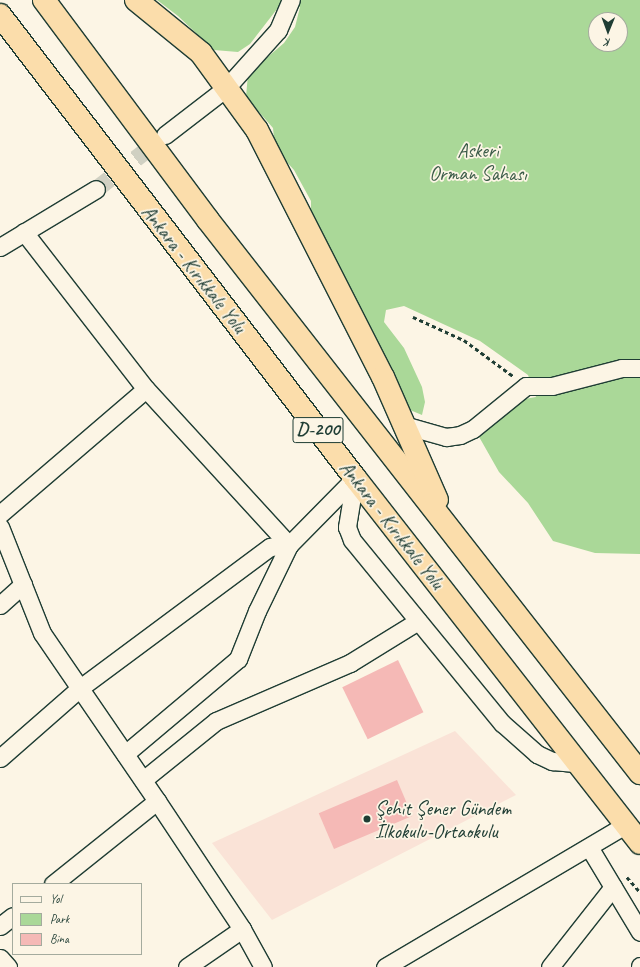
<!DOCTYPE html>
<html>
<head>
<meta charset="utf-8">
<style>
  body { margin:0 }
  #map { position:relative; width:640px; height:967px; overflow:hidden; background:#fcf5e5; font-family:Caveat,sans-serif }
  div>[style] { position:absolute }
  .built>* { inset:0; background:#fae3d7 }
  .green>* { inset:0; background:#aad898 }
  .building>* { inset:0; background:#f5b9b6; transform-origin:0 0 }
  .minor-tunnel>* { height:17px; margin-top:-8.5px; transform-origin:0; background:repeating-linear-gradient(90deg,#d0d0c2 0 17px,transparent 0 25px) }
  .path>* { height:2.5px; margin-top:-1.25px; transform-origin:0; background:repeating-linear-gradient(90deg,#1f3d34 0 4px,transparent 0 7px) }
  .roads { filter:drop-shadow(1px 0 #1f3d34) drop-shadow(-1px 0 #1f3d34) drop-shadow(0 1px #1f3d34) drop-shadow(0 -1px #1f3d34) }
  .minor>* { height:17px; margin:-8.5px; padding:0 8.5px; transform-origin:8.5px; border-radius:8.5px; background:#fcf5e5 }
  .highway>* { height:22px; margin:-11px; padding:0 11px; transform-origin:11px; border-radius:11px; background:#fbddab }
  .dots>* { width:11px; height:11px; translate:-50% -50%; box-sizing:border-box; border:2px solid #fcf5e5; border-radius:50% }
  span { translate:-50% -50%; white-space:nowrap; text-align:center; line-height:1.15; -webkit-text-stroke:3.5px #fcf5e5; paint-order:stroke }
  .shield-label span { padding:1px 3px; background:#fcf5e5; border:1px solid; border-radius:3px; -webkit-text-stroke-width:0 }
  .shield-label { font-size:19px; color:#1f3d34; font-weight:700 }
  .park-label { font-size:20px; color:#3b5c48 }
  .street-label { font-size:20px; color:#1f3d34 }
  .poi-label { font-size:20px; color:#1f3d34 }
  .left { translate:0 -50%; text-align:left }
  .legend { position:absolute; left:12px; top:883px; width:130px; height:72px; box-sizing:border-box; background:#fcf5e5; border:1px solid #a4ab9e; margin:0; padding:5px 7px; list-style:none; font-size:12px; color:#1f3d34 }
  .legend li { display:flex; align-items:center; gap:8px; height:20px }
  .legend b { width:20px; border:1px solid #a4ab9e }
  .north { position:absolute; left:588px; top:12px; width:40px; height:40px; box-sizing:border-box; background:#fcf5e5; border:1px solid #a4ab9e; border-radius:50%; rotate:181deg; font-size:11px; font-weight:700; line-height:16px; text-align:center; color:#1f3d34 }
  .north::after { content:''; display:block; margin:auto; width:14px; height:18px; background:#1f3d34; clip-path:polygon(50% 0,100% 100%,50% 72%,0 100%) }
</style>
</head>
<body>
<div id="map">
  <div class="built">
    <i style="clip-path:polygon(455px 731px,516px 795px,272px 920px,212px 843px)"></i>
  </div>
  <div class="green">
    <i style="clip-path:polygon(157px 0,284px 0,250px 44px,238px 52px,214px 50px,178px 16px)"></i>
    <i style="clip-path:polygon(evenodd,285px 0,640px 0,640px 554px,595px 553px,553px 541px,528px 503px,499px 472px,478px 435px,513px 401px,536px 397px,528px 375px,480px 341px,404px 306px,386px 310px,384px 322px,404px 348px,422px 387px,425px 402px,422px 415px,410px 410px,400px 394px,311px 220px,311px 201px,294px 170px,275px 149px,273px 128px,246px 97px,248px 74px,284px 43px,295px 27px,300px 7px,285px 0,596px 20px,620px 20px,620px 44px,596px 44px,596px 20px)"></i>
  </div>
  <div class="building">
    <i style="left:398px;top:660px;width:58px;height:62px;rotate:64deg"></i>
    <i style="left:397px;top:780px;width:39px;height:85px;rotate:67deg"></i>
  </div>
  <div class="minor-tunnel">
    <i style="left:96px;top:189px;width:83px;rotate:-37.7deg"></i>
  </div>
  <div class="path">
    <i style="left:413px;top:317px;width:56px;rotate:24.3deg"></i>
    <i style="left:464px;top:340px;width:61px;rotate:36.3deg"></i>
    <i style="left:627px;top:877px;width:20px;rotate:49deg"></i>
  </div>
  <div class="roads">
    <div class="minor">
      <i style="left:165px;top:135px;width:77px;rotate:-37.6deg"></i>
      <i style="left:226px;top:88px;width:78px;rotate:-48.1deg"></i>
      <i style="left:278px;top:30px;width:33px;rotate:-67deg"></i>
      <i style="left:24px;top:232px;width:199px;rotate:52.2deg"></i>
      <i style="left:146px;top:389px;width:212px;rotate:47.5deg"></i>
      <i style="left:289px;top:545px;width:94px;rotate:-45.4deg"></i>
      <i style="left:0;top:247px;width:112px;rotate:-31.1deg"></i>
      <i style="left:407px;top:426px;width:41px;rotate:15.8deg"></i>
      <i style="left:446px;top:437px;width:14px;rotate:-8deg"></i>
      <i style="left:460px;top:435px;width:14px;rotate:-25deg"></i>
      <i style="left:473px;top:429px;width:68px;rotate:-39.1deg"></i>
      <i style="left:526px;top:386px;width:26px"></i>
      <i style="left:552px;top:386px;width:72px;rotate:-14.4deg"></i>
      <i style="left:622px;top:368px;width:18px"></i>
      <i style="left:355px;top:478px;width:50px;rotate:99.3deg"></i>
      <i style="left:347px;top:527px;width:14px;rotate:69deg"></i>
      <i style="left:352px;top:540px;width:237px;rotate:50.7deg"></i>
      <i style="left:502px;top:723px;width:47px;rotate:41.5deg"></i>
      <i style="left:537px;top:754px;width:17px;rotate:25deg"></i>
      <i style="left:552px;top:761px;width:23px;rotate:5deg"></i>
      <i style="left:0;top:514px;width:192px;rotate:-40.6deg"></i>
      <i style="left:0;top:527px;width:114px;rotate:68.4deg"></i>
      <i style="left:42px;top:633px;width:204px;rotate:55.6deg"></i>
      <i style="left:157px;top:801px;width:154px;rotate:56.4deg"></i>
      <i style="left:242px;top:929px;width:43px;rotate:61.1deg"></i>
      <i style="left:0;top:605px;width:31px;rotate:-42deg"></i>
      <i style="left:125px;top:754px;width:148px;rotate:-40.1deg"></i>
      <i style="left:238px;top:659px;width:52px;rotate:-68.4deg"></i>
      <i style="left:257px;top:611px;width:73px;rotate:-64.1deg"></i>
      <i style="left:0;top:758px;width:106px;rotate:-41.2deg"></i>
      <i style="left:80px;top:688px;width:237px;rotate:-36.6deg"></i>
      <i style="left:270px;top:547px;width:19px;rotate:-6deg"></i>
      <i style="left:143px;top:780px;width:94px;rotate:-38.9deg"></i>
      <i style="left:216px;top:721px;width:146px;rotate:-23.4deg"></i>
      <i style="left:350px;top:663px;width:80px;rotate:-31.7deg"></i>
      <i style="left:589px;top:847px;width:99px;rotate:59deg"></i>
      <i style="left:53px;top:884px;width:133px;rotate:-38.6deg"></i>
      <i style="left:0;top:926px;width:16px;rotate:-38deg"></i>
      <i style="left:0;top:958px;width:12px;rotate:48deg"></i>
      <i style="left:187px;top:967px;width:67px;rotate:-34.6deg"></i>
      <i style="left:385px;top:967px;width:279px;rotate:-30.6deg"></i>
      <i style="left:550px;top:967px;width:102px;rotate:-51.8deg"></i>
      <i style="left:640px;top:967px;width:1px;rotate:-90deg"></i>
    </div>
    <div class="highway">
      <i style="left:44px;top:0;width:274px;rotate:53.3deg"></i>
      <i style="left:208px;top:220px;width:702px;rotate:52deg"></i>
      <i style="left:136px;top:0;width:84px;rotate:39.2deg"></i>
      <i style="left:201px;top:53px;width:95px;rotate:54deg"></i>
      <i style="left:257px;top:130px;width:277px;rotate:63deg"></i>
      <i style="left:383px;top:377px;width:134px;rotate:66.3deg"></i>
      <i style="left:0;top:15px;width:583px;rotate:52.52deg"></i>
      <i style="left:355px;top:478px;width:463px;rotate:52deg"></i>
    </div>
  </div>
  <div class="dots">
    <i style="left:367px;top:819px;background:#1f3d34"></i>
  </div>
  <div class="shield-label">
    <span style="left:318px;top:430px">D-200</span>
  </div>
  <div class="park-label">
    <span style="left:478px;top:162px">Askeri<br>Orman Sahası</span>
  </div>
  <div class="street-label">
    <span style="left:194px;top:269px;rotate:52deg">Ankara - Kırıkkale Yolu</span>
    <span style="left:392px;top:525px;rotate:52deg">Ankara - Kırıkkale Yolu</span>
  </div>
  <div class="poi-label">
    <span class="left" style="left:375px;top:820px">Şehit Şener Gündem<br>İlkokulu-Ortaokulu</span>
  </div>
  <ul class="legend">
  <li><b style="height:5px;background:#fcf5e5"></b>Yol</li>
  <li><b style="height:11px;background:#aad898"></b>Park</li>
  <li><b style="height:11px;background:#f5b9b6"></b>Bina</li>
  </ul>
  <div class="north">K</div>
</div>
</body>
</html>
